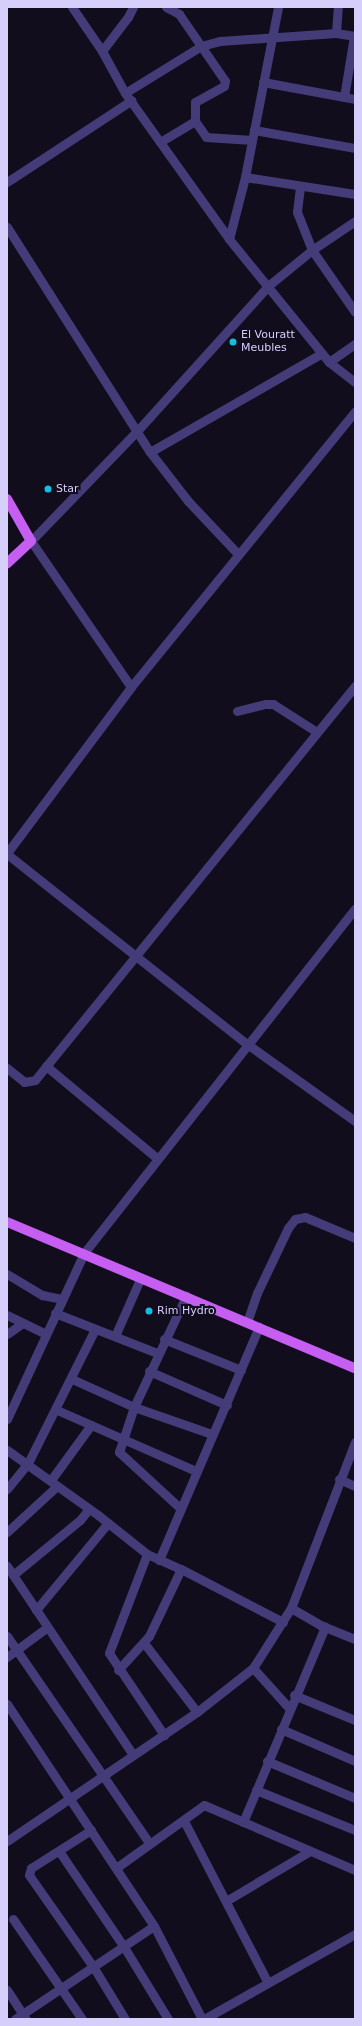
<!DOCTYPE html>
<html>
<head>
<meta charset="utf-8">
<style>
  body { margin:0 }
  #map { position:relative; width:362px; height:2026px; overflow:hidden; background:#110d1d; font-family:"DejaVu Sans",sans-serif }
  div>[style] { position:absolute }
  .minor>* { height:9px; margin:-4.5px; padding:0 4.5px; transform-origin:4.5px; border-radius:4.5px; background:#433c78 }
  .major>* { height:10px; margin:-5px; padding:0 5px; transform-origin:5px; border-radius:5px; background:#c55ef1 }
  .dots>* { width:11px; height:11px; translate:-50% -50%; box-sizing:border-box; border:2px solid #110d1d; border-radius:50% }
  span { translate:-50% -50%; white-space:nowrap; text-align:center; line-height:1.15; -webkit-text-stroke:4px #110d1d; paint-order:stroke }
  .poi-label { font-size:11px; color:#d6cefb }
  .left { translate:0 -50%; text-align:left }
  .frame { position:absolute; inset:0; border:8px solid #d6cefb; pointer-events:none }
</style>
</head>
<body>
<div id="map">
  <div class="minor">
    <i style="left:72px;top:7px;width:53px;rotate:55.7deg"></i>
    <i style="left:102px;top:51px;width:48px;rotate:61.3deg"></i>
    <i style="left:125px;top:93px;width:179px;rotate:54.5deg"></i>
    <i style="left:229px;top:239px;width:159px;rotate:50.9deg"></i>
    <i style="left:329px;top:362px;width:33px;rotate:38deg"></i>
    <i style="left:166px;top:7px;width:15px;rotate:28deg"></i>
    <i style="left:179px;top:14px;width:81px;rotate:55.5deg"></i>
    <i style="left:225px;top:81px;width:5px;rotate:101deg"></i>
    <i style="left:224px;top:86px;width:33px;rotate:151deg"></i>
    <i style="left:195px;top:102px;width:19px;rotate:90deg"></i>
    <i style="left:336px;top:33px;width:26px;rotate:-86deg"></i>
    <i style="left:102px;top:51px;width:43px;rotate:-52.6deg"></i>
    <i style="left:128px;top:17px;width:11px;rotate:-63deg"></i>
    <i style="left:263px;top:82px;width:94px;rotate:10.5deg"></i>
    <i style="left:125px;top:93px;width:89px;rotate:-31.7deg"></i>
    <i style="left:201px;top:46px;width:20px;rotate:-15deg"></i>
    <i style="left:220px;top:41px;width:116px;rotate:-3.9deg"></i>
    <i style="left:336px;top:33px;width:19px;rotate:9deg"></i>
    <i style="left:344px;top:97px;width:62px;rotate:-80.7deg"></i>
    <i style="left:254px;top:130px;width:103px;rotate:10.1deg"></i>
    <i style="left:160px;top:142px;width:41px;rotate:-31deg"></i>
    <i style="left:195px;top:121px;width:19px;rotate:55deg"></i>
    <i style="left:206px;top:137px;width:46px;rotate:3.7deg"></i>
    <i style="left:245px;top:177px;width:111px;rotate:8.8deg"></i>
    <i style="left:7px;top:182px;width:149px;rotate:-33.3deg"></i>
    <i style="left:300px;top:187px;width:25px;rotate:97deg"></i>
    <i style="left:297px;top:212px;width:41px;rotate:68.5deg"></i>
    <i style="left:312px;top:250px;width:75px;rotate:55.3deg"></i>
    <i style="left:7px;top:227px;width:267px;rotate:57.6deg"></i>
    <i style="left:150px;top:452px;width:62px;rotate:52.2deg"></i>
    <i style="left:188px;top:501px;width:73px;rotate:46.7deg"></i>
    <i style="left:229px;top:239px;width:64px;rotate:-75.5deg"></i>
    <i style="left:245px;top:177px;width:173px;rotate:-79deg"></i>
    <i style="left:329px;top:362px;width:32px;rotate:-35deg"></i>
    <i style="left:150px;top:452px;width:198px;rotate:-29.9deg"></i>
    <i style="left:131px;top:687px;width:177px;rotate:-124.4deg"></i>
    <i style="left:31px;top:541px;width:154px;rotate:-46.1deg"></i>
    <i style="left:138px;top:430px;width:194px;rotate:-47.9deg"></i>
    <i style="left:268px;top:286px;width:57px;rotate:-39.3deg"></i>
    <i style="left:312px;top:250px;width:52px;rotate:-34deg"></i>
    <i style="left:237px;top:711px;width:30px;rotate:-14deg"></i>
    <i style="left:266px;top:704px;width:7px"></i>
    <i style="left:273px;top:704px;width:52px;rotate:32.5deg"></i>
    <i style="left:7px;top:853px;width:207px;rotate:-53.2deg"></i>
    <i style="left:131px;top:687px;width:355px;rotate:-50.9deg"></i>
    <i style="left:7px;top:854px;width:306px;rotate:38.4deg"></i>
    <i style="left:247px;top:1044px;width:133px;rotate:35.5deg"></i>
    <i style="left:46px;top:1066px;width:144px;rotate:39.7deg"></i>
    <i style="left:7px;top:1068px;width:22px;rotate:39deg"></i>
    <i style="left:24px;top:1082px;width:11px;rotate:-10deg"></i>
    <i style="left:35px;top:1080px;width:508px;rotate:-50.92deg"></i>
    <i style="left:7px;top:1274px;width:41px;rotate:31deg"></i>
    <i style="left:42px;top:1295px;width:20px;rotate:11deg"></i>
    <i style="left:55px;top:1313px;width:110px;rotate:21.4deg"></i>
    <i style="left:7px;top:1315px;width:43px;rotate:26deg"></i>
    <i style="left:247px;top:1322px;width:31px;rotate:-71deg"></i>
    <i style="left:257px;top:1293px;width:72px;rotate:-64.5deg"></i>
    <i style="left:288px;top:1228px;width:11px;rotate:-52deg"></i>
    <i style="left:295px;top:1219px;width:10px;rotate:-11deg"></i>
    <i style="left:305px;top:1217px;width:54px;rotate:22.8deg"></i>
    <i style="left:7px;top:1334px;width:19px;rotate:-35deg"></i>
    <i style="left:115px;top:1336px;width:64px;rotate:-66.2deg"></i>
    <i style="left:164px;top:1339px;width:83px;rotate:21.9deg"></i>
    <i style="left:149px;top:1371px;width:85px;rotate:23.6deg"></i>
    <i style="left:72px;top:1379px;width:68px;rotate:24.3deg"></i>
    <i style="left:134px;top:1407px;width:83px;rotate:19.1deg"></i>
    <i style="left:57px;top:1410px;width:152px;rotate:23.7deg"></i>
    <i style="left:7px;top:1419px;width:183px;rotate:-65.1deg"></i>
    <i style="left:84px;top:1253px;width:438px;rotate:-51.8deg"></i>
    <i style="left:7px;top:1450px;width:112px;rotate:35.5deg"></i>
    <i style="left:98px;top:1515px;width:63px;rotate:38.5deg"></i>
    <i style="left:147px;top:1554px;width:37px;rotate:24deg"></i>
    <i style="left:181px;top:1569px;width:115px;rotate:27.5deg"></i>
    <i style="left:339px;top:1479px;width:17px;rotate:24deg"></i>
    <i style="left:51px;top:1480px;width:68px;rotate:-54deg"></i>
    <i style="left:7px;top:1489px;width:33px;rotate:-51deg"></i>
    <i style="left:28px;top:1463px;width:150px;rotate:-63.4deg"></i>
    <i style="left:180px;top:1508px;width:83px;rotate:-137.4deg"></i>
    <i style="left:119px;top:1452px;width:47px;rotate:-71.6deg"></i>
    <i style="left:134px;top:1407px;width:123px;rotate:-64.9deg"></i>
    <i style="left:7px;top:1532px;width:68px;rotate:-42.6deg"></i>
    <i style="left:147px;top:1554px;width:106px;rotate:111deg"></i>
    <i style="left:109px;top:1653px;width:99px;rotate:56.1deg"></i>
    <i style="left:159px;top:1560px;width:254px;rotate:-66.8deg"></i>
    <i style="left:7px;top:1566px;width:227px;rotate:56.3deg"></i>
    <i style="left:13px;top:1575px;width:87px;rotate:-39.4deg"></i>
    <i style="left:80px;top:1520px;width:14px;rotate:-51deg"></i>
    <i style="left:291px;top:1608px;width:34px;rotate:30deg"></i>
    <i style="left:320px;top:1625px;width:38px;rotate:22deg"></i>
    <i style="left:36px;top:1610px;width:113px;rotate:-50.4deg"></i>
    <i style="left:7px;top:1636px;width:252px;rotate:55.5deg"></i>
    <i style="left:144px;top:1643px;width:87px;rotate:52.5deg"></i>
    <i style="left:7px;top:1657px;width:49px;rotate:-36.6deg"></i>
    <i style="left:253px;top:1668px;width:54px;rotate:48deg"></i>
    <i style="left:118px;top:1670px;width:46px;rotate:-47.6deg"></i>
    <i style="left:149px;top:1636px;width:74px;rotate:-64.5deg"></i>
    <i style="left:294px;top:1695px;width:66px;rotate:22.3deg"></i>
    <i style="left:7px;top:1704px;width:266px;rotate:56.5deg"></i>
    <i style="left:154px;top:1926px;width:105px;rotate:62.7deg"></i>
    <i style="left:281px;top:1729px;width:81px;rotate:23.4deg"></i>
    <i style="left:267px;top:1761px;width:95px;rotate:22.8deg"></i>
    <i style="left:256px;top:1790px;width:107px;rotate:22deg"></i>
    <i style="left:184px;top:1821px;width:180px;rotate:62.6deg"></i>
    <i style="left:243px;top:1822px;width:212px;rotate:-67.2deg"></i>
    <i style="left:91px;top:1830px;width:71px;rotate:147.7deg"></i>
    <i style="left:31px;top:1868px;width:7px;rotate:106deg"></i>
    <i style="left:29px;top:1875px;width:113px;rotate:55deg"></i>
    <i style="left:94px;top:1968px;width:60px;rotate:58.7deg"></i>
    <i style="left:7px;top:1841px;width:230px;rotate:-34.2deg"></i>
    <i style="left:197px;top:1712px;width:71px;rotate:-38.2deg"></i>
    <i style="left:253px;top:1668px;width:71px;rotate:-57.7deg"></i>
    <i style="left:291px;top:1608px;width:178px;rotate:-68.9deg"></i>
    <i style="left:59px;top:1851px;width:116px;rotate:55.9deg"></i>
    <i style="left:124px;top:1947px;width:84px;rotate:58.6deg"></i>
    <i style="left:116px;top:1868px;width:108px;rotate:-35.6deg"></i>
    <i style="left:204px;top:1805px;width:164px;rotate:23.3deg"></i>
    <i style="left:226px;top:1901px;width:98px;rotate:-30.8deg"></i>
    <i style="left:13px;top:1919px;width:121px;rotate:55.4deg"></i>
    <i style="left:7px;top:1990px;width:35px;rotate:57deg"></i>
    <i style="left:15px;top:2019px;width:167px;rotate:-33.8deg"></i>
    <i style="left:204px;top:2019px;width:173px;rotate:-29.4deg"></i>
  </div>
  <div class="major">
    <i style="left:7px;top:499px;width:48px;rotate:60.3deg"></i>
    <i style="left:31px;top:541px;width:33px;rotate:137deg"></i>
    <i style="left:7px;top:1222px;width:377px;rotate:22.8deg"></i>
  </div>
  <div class="dots">
    <i style="left:233px;top:342px;background:#14bde1"></i>
    <i style="left:48px;top:489px;background:#14bde1"></i>
    <i style="left:149px;top:1311px;background:#14bde1"></i>
  </div>
  <div class="poi-label">
    <span class="left" style="left:241px;top:342px">El Vouratt<br>Meubles</span>
    <span class="left" style="left:56px;top:489px">Star</span>
    <span class="left" style="left:157px;top:1311px">Rim Hydro</span>
  </div>
  <div class="frame"></div>
</div>
</body>
</html>
